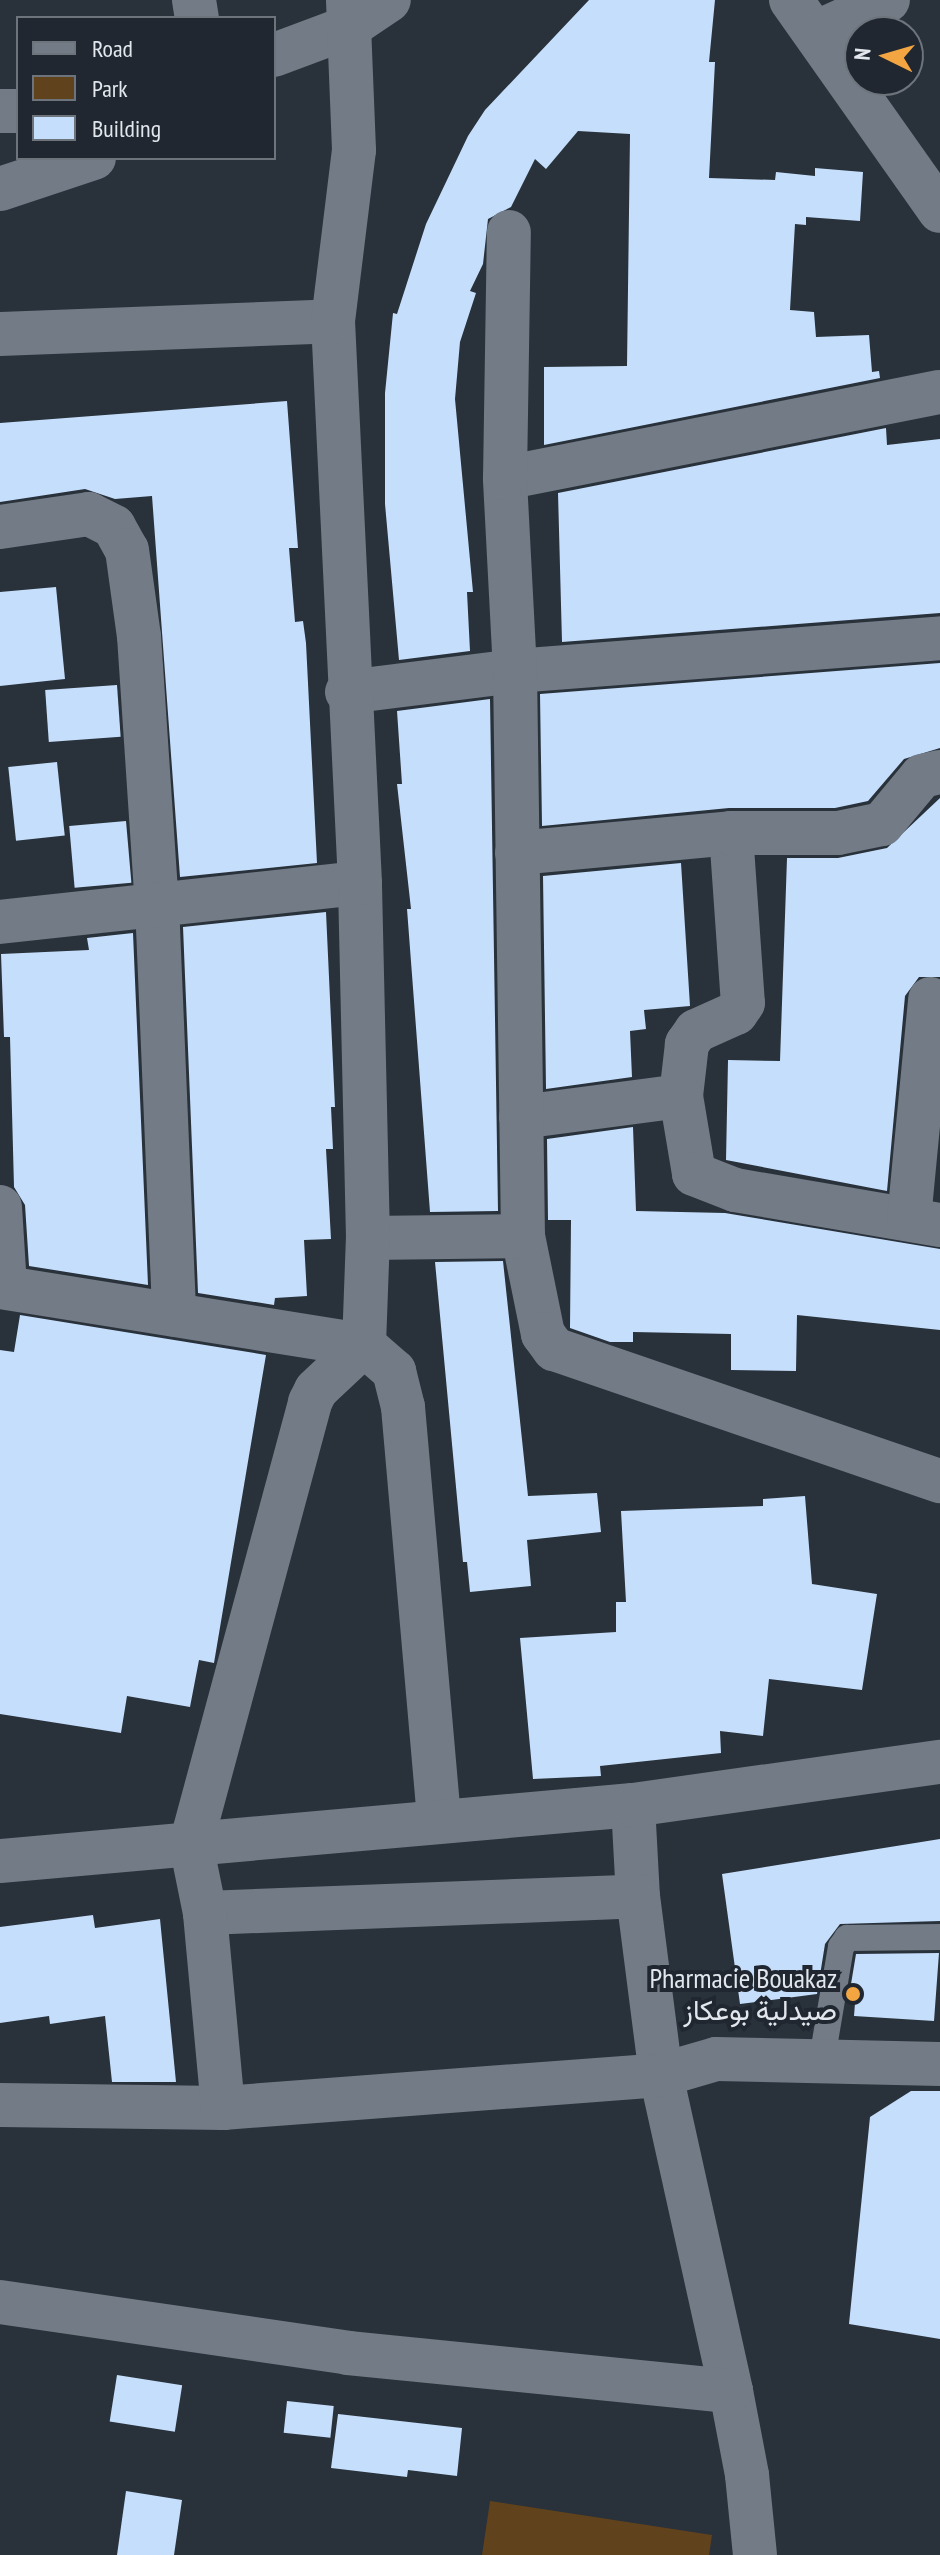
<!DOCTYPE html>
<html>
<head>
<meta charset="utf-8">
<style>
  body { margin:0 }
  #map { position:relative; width:940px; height:2555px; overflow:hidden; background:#29313a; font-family:"PT Sans Narrow",Vazirmatn,sans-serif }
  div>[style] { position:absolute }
  .green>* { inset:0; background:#60421d }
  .building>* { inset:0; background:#c4defb; transform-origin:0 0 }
  .lane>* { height:26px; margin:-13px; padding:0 13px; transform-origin:13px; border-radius:13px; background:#727b86 }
  .street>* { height:44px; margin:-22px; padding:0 22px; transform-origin:22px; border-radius:22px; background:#727b86 }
  .dots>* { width:22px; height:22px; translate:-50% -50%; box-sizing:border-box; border:4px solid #202730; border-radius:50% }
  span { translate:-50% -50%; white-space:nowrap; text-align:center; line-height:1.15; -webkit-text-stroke:8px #202730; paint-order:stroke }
  .poi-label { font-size:28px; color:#e2e7ed }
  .right { translate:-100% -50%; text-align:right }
  .legend { position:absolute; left:16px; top:16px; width:260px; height:144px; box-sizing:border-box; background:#202730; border:2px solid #6e747c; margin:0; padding:10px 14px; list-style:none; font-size:24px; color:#e2e7ed }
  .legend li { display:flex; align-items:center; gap:16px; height:40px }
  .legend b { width:40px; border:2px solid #6e747c }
  .north { position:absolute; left:844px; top:16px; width:80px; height:80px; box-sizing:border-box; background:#202730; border:2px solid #6e747c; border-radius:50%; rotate:275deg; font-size:22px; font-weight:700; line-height:32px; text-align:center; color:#e2e7ed }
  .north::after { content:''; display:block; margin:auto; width:28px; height:36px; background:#f2a541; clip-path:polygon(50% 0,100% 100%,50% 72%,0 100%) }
</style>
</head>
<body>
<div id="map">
  <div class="green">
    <i style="clip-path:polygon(490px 2501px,712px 2535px,709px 2555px,482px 2555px)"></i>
  </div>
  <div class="building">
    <i style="clip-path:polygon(589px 0,715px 0,709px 62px,715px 62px,709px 178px,775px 180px,776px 172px,815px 176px,815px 168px,863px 172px,860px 221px,806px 217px,806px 225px,795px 224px,790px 310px,814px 312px,816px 337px,869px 335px,872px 372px,879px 371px,880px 378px,544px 445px,544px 367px,627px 366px,630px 134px,578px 131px,546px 169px,535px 159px,511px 207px,488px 219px,483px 264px,470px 291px,476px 293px,460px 342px,455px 399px,473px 592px,467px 592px,470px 651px,399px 660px,385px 504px,385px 393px,393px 313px,397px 314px,426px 224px,468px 136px,485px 110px)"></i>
    <i style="clip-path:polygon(287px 401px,298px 548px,289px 548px,295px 622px,303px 621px,306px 643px,317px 863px,180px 877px,152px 496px,115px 499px,85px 489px,0 502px,0 423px)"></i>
    <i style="clip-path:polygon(886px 428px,887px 445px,940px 439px,940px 613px,562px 642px,558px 493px)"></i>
    <i style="clip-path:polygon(56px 587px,65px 679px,0 686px,0 592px)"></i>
    <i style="clip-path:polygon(940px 663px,940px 748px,904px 759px,868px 801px,835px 808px,729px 808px,542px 826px,540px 694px)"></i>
    <i style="left:117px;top:685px;width:52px;height:72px;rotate:86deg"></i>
    <i style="clip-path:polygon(490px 699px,498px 1211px,430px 1212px,407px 909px,411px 909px,397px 784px,402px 784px,397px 711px)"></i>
    <i style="left:57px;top:762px;width:74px;height:49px;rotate:84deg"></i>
    <i style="clip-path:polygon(940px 798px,940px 977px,919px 977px,905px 996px,887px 1191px,726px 1160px,728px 1060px,780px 1061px,787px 858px,838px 858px,887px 848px)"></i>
    <i style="left:126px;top:821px;width:62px;height:57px;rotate:85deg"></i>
    <i style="clip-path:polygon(681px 863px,690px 1006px,644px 1010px,646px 1029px,630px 1031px,632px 1077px,546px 1089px,543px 876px)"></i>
    <i style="clip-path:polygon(326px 912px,335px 1107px,331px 1107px,333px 1149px,326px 1149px,331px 1239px,304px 1240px,307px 1296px,275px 1298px,274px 1305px,198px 1293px,183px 927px)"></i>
    <i style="clip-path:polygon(133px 933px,148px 1285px,29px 1266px,25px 1205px,14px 1187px,10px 1037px,4px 1037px,1px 954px,89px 950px,87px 938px)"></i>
    <i style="clip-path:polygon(633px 1127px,636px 1211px,725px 1213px,940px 1249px,940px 1330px,797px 1315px,796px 1371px,731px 1370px,731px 1334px,633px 1332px,633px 1342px,610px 1342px,570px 1328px,571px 1220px,548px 1220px,547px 1139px)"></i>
    <i style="clip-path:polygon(503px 1261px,528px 1496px,597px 1493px,601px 1532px,527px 1540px,531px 1586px,470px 1592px,467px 1562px,463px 1562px,435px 1262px)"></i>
    <i style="clip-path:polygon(20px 1315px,266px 1355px,214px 1663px,199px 1660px,190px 1707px,127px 1696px,121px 1733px,0 1714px,0 1350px,14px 1352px)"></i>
    <i style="clip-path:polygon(805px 1496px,812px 1584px,877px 1594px,862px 1690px,769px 1679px,763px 1736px,720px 1731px,721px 1753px,600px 1766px,601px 1776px,533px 1779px,520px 1638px,616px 1632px,616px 1602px,626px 1602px,621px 1511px,763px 1506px,763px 1499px)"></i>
    <i style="clip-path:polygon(940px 1839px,940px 1921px,840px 1924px,825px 1944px,817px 1994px,740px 2004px,722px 1874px)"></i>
    <i style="clip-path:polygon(93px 1915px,95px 1928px,160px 1919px,176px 2082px,112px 2082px,105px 2016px,50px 2024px,49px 2016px,0 2023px,0 1927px)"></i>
    <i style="clip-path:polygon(939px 1953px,934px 2021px,854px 2016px,856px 1990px,850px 1990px,856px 1954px)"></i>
    <i style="clip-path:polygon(911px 2091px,940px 2091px,940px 2339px,849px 2324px,870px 2117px)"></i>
    <i style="left:117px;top:2375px;width:66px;height:47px;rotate:9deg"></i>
    <i style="left:287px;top:2401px;width:47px;height:32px;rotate:6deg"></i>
    <i style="clip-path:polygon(338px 2414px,462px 2428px,457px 2476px,408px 2470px,407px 2477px,331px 2468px)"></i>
    <i style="clip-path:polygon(126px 2491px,182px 2500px,174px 2555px,117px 2555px)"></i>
  </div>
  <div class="lane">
    <i style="left:822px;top:2059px;width:114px;rotate:-80.4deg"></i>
    <i style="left:841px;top:1947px;width:11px;rotate:-56deg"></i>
    <i style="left:847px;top:1938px;width:93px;rotate:-0.6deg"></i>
  </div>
  <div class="street">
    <i style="left:194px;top:0;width:18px;rotate:81deg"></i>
    <i style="left:791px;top:0;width:258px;rotate:54.8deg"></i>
    <i style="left:815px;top:33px;width:80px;rotate:-24.3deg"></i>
    <i style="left:274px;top:55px;width:80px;rotate:-20.5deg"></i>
    <i style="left:349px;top:27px;width:48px;rotate:-34deg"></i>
    <i style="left:0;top:111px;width:18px"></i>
    <i style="left:0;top:189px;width:99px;rotate:-18.3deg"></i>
    <i style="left:0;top:334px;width:333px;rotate:-2.2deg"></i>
    <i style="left:505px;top:478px;width:443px;rotate:-11.2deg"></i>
    <i style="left:0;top:527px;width:90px;rotate:-8.3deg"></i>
    <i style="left:89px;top:514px;width:28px;rotate:27deg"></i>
    <i style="left:114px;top:527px;width:26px;rotate:61deg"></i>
    <i style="left:127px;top:550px;width:87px;rotate:82.1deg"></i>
    <i style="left:139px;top:636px;width:269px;rotate:86.2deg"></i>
    <i style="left:157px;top:904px;width:411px;rotate:87.6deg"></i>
    <i style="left:347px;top:692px;width:169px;rotate:-7.1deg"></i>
    <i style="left:515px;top:671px;width:426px;rotate:-4.4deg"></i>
    <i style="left:731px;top:833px;width:170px;rotate:86deg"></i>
    <i style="left:743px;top:1003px;width:12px;rotate:125deg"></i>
    <i style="left:736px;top:1013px;width:44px;rotate:155.8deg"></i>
    <i style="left:696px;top:1031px;width:16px;rotate:125deg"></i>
    <i style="left:687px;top:1044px;width:52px;rotate:96.6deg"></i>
    <i style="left:681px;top:1096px;width:79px;rotate:80.5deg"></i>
    <i style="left:694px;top:1174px;width:44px;rotate:21.3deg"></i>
    <i style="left:735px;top:1190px;width:208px;rotate:9.7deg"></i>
    <i style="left:517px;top:853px;width:215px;rotate:-5.3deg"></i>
    <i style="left:731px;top:833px;width:107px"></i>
    <i style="left:838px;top:833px;width:45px;rotate:-11.6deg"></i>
    <i style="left:882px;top:824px;width:62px;rotate:-50.2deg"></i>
    <i style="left:922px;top:776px;width:18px;rotate:-13deg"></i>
    <i style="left:0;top:922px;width:362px;rotate:-6.2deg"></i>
    <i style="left:521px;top:1117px;width:161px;rotate:-7.5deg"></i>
    <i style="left:0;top:1207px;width:80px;rotate:86.4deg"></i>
    <i style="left:909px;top:1219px;width:221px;rotate:-84.5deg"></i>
    <i style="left:523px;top:1236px;width:100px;rotate:78.5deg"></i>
    <i style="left:543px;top:1334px;width:19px;rotate:54deg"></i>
    <i style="left:554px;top:1349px;width:408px;rotate:18.9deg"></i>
    <i style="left:368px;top:1238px;width:155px;rotate:-0.7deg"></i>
    <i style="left:523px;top:1236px;width:565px;rotate:-90.81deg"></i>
    <i style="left:515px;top:671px;width:193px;rotate:-93deg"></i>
    <i style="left:505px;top:478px;width:246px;rotate:-89.1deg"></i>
    <i style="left:0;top:1287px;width:369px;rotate:9.1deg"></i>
    <i style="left:364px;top:1345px;width:40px;rotate:41deg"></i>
    <i style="left:394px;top:1371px;width:37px;rotate:76deg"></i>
    <i style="left:403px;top:1407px;width:416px;rotate:85deg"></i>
    <i style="left:633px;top:1805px;width:91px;rotate:86.9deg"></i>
    <i style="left:638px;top:1896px;width:180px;rotate:82.7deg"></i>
    <i style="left:661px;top:2075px;width:324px;rotate:77.5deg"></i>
    <i style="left:731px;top:2391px;width:86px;rotate:79.2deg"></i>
    <i style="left:747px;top:2475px;width:80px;rotate:84.3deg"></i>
    <i style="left:0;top:1861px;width:635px;rotate:-5.06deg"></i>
    <i style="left:633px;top:1805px;width:310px;rotate:-8deg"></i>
    <i style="left:205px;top:1913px;width:433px;rotate:-2.2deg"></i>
    <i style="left:0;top:2105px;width:223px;rotate:0.8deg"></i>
    <i style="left:223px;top:2108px;width:439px;rotate:-4.3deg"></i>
    <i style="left:661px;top:2075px;width:57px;rotate:-16.2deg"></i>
    <i style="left:716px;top:2059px;width:224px;rotate:1.3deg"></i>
    <i style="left:223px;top:2108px;width:196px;rotate:-95.3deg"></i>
    <i style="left:205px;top:1913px;width:70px;rotate:-101.5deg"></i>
    <i style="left:191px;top:1844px;width:458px;rotate:-74.9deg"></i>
    <i style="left:310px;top:1402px;width:13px;rotate:-63deg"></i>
    <i style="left:316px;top:1390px;width:66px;rotate:-43.2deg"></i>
    <i style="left:364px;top:1345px;width:107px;rotate:-87.9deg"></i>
    <i style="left:368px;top:1238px;width:355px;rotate:-91.3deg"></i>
    <i style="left:360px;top:883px;width:563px;rotate:-92.75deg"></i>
    <i style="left:333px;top:321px;width:172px;rotate:-83deg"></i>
    <i style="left:354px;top:150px;width:150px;rotate:-92.3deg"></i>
    <i style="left:0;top:2302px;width:352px;rotate:8.3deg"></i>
    <i style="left:348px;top:2353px;width:385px;rotate:5.7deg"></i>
  </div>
  <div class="dots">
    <i style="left:853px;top:1994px;background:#f2a541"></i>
  </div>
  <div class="poi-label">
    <span class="right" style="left:837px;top:1994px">Pharmacie Bouakaz<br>صيدلية بوعكاز</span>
  </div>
  <ul class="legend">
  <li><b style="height:10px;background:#727b86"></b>Road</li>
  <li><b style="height:22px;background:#60421d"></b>Park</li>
  <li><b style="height:22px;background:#c4defb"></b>Building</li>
  </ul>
  <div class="north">N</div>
</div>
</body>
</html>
